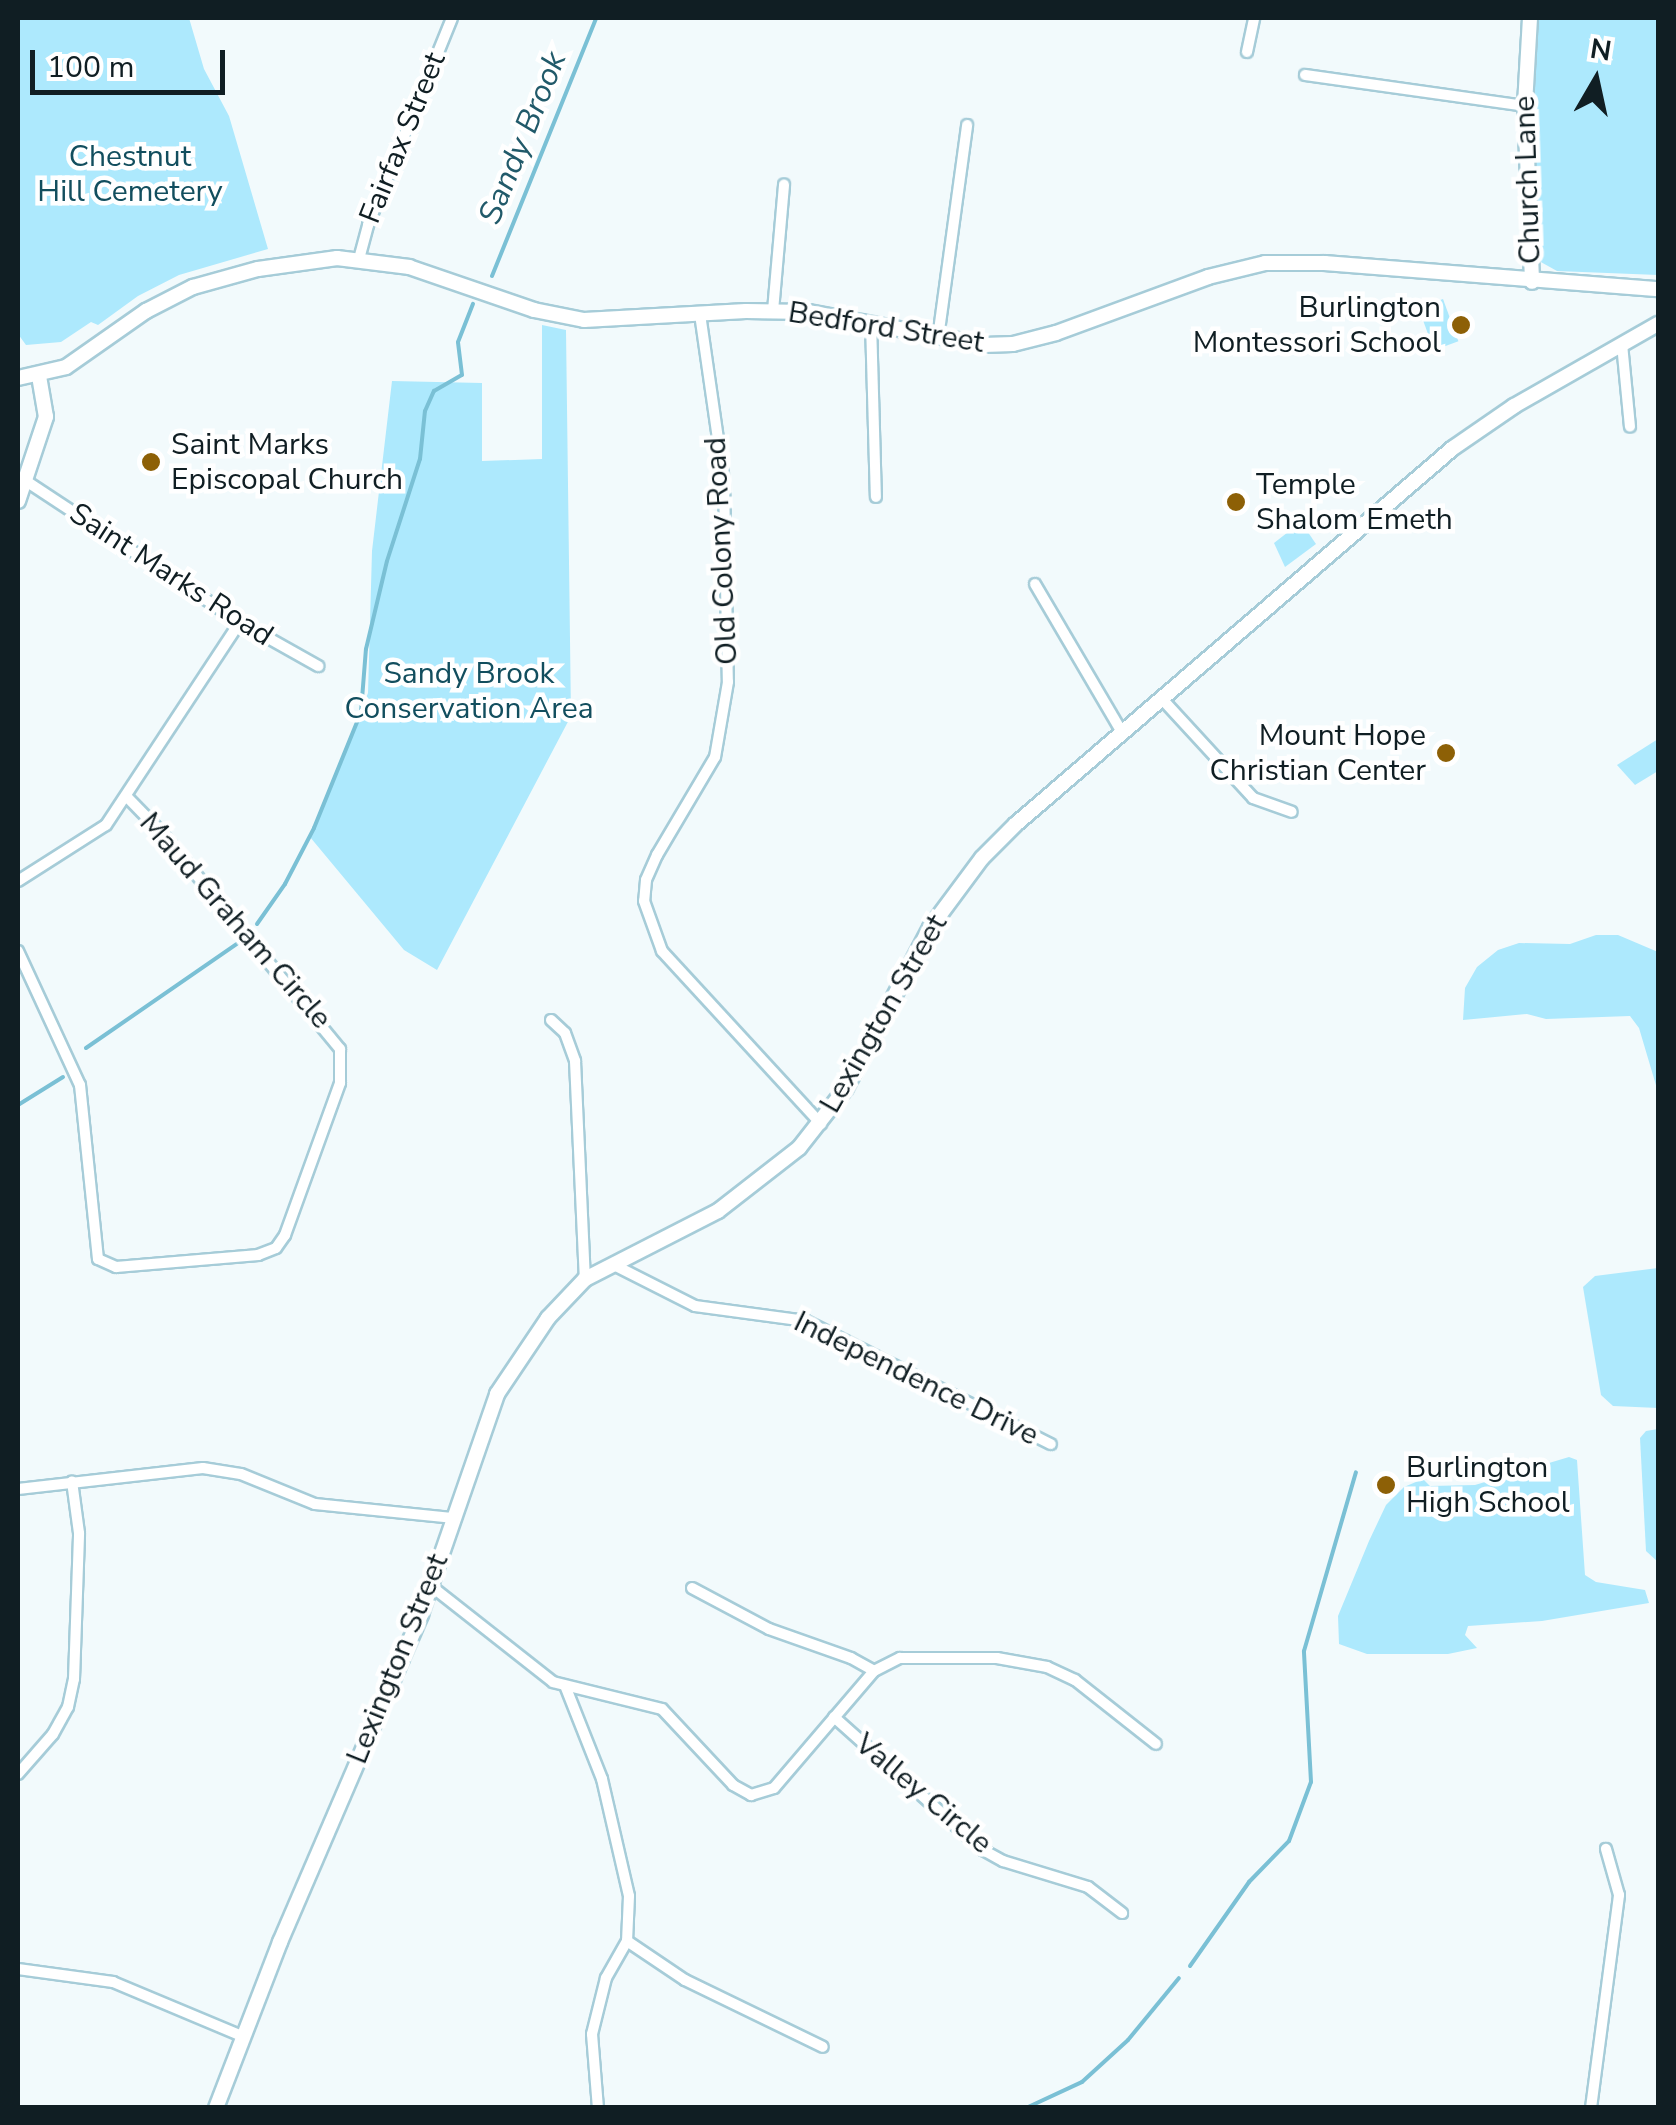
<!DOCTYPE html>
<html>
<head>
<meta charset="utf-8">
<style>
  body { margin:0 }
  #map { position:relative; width:1676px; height:2125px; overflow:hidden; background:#f2fafc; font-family:"Nunito Sans",sans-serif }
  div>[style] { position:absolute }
  .green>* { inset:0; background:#ade9fd; transform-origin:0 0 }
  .stream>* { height:4px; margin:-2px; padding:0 2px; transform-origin:2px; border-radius:2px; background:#7ac0d5 }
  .roads { filter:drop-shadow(2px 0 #a6ccd8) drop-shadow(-2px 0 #a6ccd8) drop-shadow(0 2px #a6ccd8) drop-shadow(0 -2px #a6ccd8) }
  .street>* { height:10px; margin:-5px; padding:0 5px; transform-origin:5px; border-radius:5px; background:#fff }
  .secondary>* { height:14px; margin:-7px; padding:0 7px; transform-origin:7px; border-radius:7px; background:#fff }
  .dots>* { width:28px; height:28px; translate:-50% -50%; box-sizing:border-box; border:5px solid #fff; border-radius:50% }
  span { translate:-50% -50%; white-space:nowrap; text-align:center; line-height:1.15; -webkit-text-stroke:9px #fff; paint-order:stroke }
  .street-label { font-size:30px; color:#101e23 }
  .park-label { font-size:30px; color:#124e5e }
  .poi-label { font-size:30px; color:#101e23 }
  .right { translate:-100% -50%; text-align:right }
  .left { translate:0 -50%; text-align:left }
  .water-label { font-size:32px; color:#215a6a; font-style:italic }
  .frame { position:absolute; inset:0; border:20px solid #101e23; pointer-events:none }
  .north { position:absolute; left:1546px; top:30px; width:100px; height:100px; -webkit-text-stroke:8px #fff; paint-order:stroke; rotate:9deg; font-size:28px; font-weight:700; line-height:40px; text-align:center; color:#101e23 }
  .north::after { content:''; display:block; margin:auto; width:35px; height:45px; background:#101e23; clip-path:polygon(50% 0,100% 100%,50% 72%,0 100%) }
  .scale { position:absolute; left:30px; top:50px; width:195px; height:45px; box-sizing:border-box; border:5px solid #101e23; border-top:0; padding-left:12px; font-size:30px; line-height:35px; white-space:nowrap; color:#101e23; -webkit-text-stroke:8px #fff; paint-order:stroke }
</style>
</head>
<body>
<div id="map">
  <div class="green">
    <i style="clip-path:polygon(18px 18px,189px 18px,204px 69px,229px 116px,268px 249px,179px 275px,138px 296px,98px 325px,91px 322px,61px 342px,26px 345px,18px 334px)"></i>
    <i style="clip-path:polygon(1538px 18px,1658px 18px,1658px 275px,1557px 271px,1539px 261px,1532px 74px)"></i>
    <i style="left:1443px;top:299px;width:45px;height:26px;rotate:70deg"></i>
    <i style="clip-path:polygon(542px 325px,566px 330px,571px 716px,437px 970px,404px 950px,310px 837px,368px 693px,372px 551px,392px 381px,482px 383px,482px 461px,542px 459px)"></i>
    <i style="clip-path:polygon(1301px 522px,1316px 544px,1285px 567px,1274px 543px)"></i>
    <i style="clip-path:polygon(1658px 739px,1658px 771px,1635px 785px,1617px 765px)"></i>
    <i style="clip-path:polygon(1596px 935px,1618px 935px,1658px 952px,1658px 1092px,1639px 1028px,1630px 1016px,1546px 1019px,1527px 1014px,1463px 1020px,1465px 988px,1477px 967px,1498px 950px,1519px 943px,1570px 944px)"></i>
    <i style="clip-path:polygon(1658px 1268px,1658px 1408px,1613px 1406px,1601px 1395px,1583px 1287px,1595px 1276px)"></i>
    <i style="clip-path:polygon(1658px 1429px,1658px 1562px,1646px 1551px,1640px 1438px,1646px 1431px)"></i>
    <i style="clip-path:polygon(1569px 1457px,1577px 1460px,1585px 1575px,1596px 1582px,1645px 1590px,1649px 1603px,1542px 1621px,1468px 1626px,1465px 1635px,1477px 1648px,1448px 1654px,1367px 1654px,1339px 1644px,1338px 1616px,1369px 1541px,1386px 1505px,1404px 1487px,1423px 1479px,1430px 1486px,1475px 1485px)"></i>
  </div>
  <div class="stream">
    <i style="left:492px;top:276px;width:278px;rotate:-68deg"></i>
    <i style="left:257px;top:924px;width:49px;rotate:-55deg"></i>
    <i style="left:285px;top:884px;width:63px;rotate:-62.6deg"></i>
    <i style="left:314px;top:828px;width:125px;rotate:-67.9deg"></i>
    <i style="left:361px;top:712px;width:63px;rotate:-85.5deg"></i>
    <i style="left:366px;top:649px;width:90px;rotate:-76.6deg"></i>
    <i style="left:387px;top:561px;width:107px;rotate:-72.1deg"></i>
    <i style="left:420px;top:459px;width:48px;rotate:-84.1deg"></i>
    <i style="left:425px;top:411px;width:22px;rotate:-66deg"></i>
    <i style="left:434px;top:391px;width:32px;rotate:-30deg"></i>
    <i style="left:462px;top:375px;width:33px;rotate:-97deg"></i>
    <i style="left:458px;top:342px;width:41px;rotate:-68.5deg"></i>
    <i style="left:86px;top:1048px;width:185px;rotate:-34.6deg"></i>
    <i style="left:18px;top:1105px;width:53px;rotate:-31.9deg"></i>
    <i style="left:1190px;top:1966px;width:103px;rotate:-54.9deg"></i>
    <i style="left:1249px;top:1882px;width:57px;rotate:-45.7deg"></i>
    <i style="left:1289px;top:1841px;width:63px;rotate:-69.6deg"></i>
    <i style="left:1311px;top:1782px;width:131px;rotate:-93.1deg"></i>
    <i style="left:1304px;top:1651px;width:186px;rotate:-73.8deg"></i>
    <i style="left:1026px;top:2108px;width:62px;rotate:-24.9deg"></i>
    <i style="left:1082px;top:2082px;width:62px;rotate:-42.4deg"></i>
    <i style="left:1128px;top:2040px;width:80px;rotate:-50.6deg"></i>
  </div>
  <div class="roads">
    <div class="street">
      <i style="left:1247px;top:52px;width:35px;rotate:-78deg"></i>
      <i style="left:1305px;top:75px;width:222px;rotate:8deg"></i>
      <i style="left:359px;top:259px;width:35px;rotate:-75deg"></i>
      <i style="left:368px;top:225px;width:223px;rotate:-67.9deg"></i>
      <i style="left:773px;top:311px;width:127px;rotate:-85deg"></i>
      <i style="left:700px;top:314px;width:169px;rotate:81.8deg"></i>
      <i style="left:724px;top:481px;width:201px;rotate:88.9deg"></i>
      <i style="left:728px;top:682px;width:76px;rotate:99.8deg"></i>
      <i style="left:715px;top:757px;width:114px;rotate:120.6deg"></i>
      <i style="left:657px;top:855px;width:27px;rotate:114deg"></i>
      <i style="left:646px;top:880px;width:21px;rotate:95deg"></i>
      <i style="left:644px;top:901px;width:53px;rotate:70.2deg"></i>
      <i style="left:662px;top:951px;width:235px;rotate:47.4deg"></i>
      <i style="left:871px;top:322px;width:175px;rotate:88.4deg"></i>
      <i style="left:938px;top:338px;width:215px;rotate:-82.2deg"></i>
      <i style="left:1622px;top:344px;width:83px;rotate:84.5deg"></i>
      <i style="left:26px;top:481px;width:256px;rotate:33.4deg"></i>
      <i style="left:240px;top:622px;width:90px;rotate:29.4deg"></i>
      <i style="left:1035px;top:584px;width:174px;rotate:59.6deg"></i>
      <i style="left:1163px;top:700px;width:133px;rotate:47.4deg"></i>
      <i style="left:1253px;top:798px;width:41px;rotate:19.7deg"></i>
      <i style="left:18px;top:881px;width:104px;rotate:-32.5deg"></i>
      <i style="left:106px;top:825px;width:243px;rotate:-56.6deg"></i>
      <i style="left:18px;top:951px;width:148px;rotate:65.2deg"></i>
      <i style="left:80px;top:1085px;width:175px;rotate:84.1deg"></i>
      <i style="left:98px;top:1259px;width:20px;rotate:24deg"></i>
      <i style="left:116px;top:1267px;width:143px;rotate:-4.8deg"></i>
      <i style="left:258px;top:1255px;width:19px;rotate:-21deg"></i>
      <i style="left:276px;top:1248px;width:16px;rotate:-55deg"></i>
      <i style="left:285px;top:1235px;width:162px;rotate:-70.1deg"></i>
      <i style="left:340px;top:1083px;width:34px;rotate:-90deg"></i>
      <i style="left:340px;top:1049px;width:281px;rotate:-129.5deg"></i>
      <i style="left:161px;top:832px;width:49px;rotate:-134.2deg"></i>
      <i style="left:551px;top:1020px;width:19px;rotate:43deg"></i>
      <i style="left:565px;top:1033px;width:30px;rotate:70deg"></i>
      <i style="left:575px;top:1061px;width:218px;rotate:87.4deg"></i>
      <i style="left:612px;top:1264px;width:93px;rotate:26.8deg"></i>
      <i style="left:695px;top:1306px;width:112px;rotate:7.7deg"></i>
      <i style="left:806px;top:1321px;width:274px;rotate:26.7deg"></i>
      <i style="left:18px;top:1489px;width:186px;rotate:-6.5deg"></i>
      <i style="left:203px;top:1468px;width:38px;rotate:9deg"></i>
      <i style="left:241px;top:1474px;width:80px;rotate:22.1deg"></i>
      <i style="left:315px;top:1504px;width:140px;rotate:5.8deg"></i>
      <i style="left:431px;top:1586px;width:155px;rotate:38.2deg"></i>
      <i style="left:553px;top:1682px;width:112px;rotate:13.9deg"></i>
      <i style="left:662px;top:1709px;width:104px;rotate:46.9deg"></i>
      <i style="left:733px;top:1785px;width:21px;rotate:29deg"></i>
      <i style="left:751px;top:1795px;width:24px;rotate:-17deg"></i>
      <i style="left:774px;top:1788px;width:154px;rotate:-49.5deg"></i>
      <i style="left:874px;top:1671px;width:29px;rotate:-27deg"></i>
      <i style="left:900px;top:1658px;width:97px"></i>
      <i style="left:997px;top:1658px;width:51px;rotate:10.2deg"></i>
      <i style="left:1047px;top:1667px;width:31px;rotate:25deg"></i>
      <i style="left:1075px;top:1680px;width:103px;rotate:38.3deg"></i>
      <i style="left:692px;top:1588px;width:87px;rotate:28deg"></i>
      <i style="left:769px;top:1629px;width:87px;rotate:19.5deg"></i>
      <i style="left:851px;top:1658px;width:26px;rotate:29deg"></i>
      <i style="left:566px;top:1688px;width:98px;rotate:68.4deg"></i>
      <i style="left:602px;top:1779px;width:120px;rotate:77deg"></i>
      <i style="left:629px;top:1896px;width:45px;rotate:92.5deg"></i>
      <i style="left:627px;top:1941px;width:43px;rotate:119.6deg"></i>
      <i style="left:606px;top:1978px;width:58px;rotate:104deg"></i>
      <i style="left:592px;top:2034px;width:74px;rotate:85.4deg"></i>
      <i style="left:834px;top:1717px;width:200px;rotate:41.8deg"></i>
      <i style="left:983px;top:1850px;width:23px;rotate:29deg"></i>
      <i style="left:1003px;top:1861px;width:89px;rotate:17deg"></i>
      <i style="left:1088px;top:1887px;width:43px;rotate:37.4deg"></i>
      <i style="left:18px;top:1774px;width:53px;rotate:-48.8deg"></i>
      <i style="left:53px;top:1734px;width:31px;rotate:-61deg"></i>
      <i style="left:68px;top:1707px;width:29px;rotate:-78deg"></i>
      <i style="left:74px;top:1679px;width:146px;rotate:-88deg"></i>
      <i style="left:79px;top:1533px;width:52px;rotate:-97.7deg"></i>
      <i style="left:627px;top:1941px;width:70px;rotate:33.9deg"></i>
      <i style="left:685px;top:1980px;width:153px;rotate:25.9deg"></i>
      <i style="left:18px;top:1969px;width:96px;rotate:7.8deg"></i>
      <i style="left:113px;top:1982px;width:140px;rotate:22.7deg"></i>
      <i style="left:1591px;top:2108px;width:215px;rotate:-82.5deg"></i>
      <i style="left:1619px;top:1895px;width:48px;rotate:-105.8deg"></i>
    </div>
    <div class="secondary">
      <i style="left:1530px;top:18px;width:88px;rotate:93.3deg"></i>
      <i style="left:1525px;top:106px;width:176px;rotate:87.7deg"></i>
      <i style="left:18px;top:378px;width:49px;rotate:-12.9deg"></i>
      <i style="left:66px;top:367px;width:98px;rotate:-35deg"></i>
      <i style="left:146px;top:311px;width:53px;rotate:-27.1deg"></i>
      <i style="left:193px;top:287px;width:67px;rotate:-15.5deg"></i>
      <i style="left:258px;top:269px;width:80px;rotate:-7.9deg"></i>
      <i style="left:337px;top:258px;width:73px;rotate:7.1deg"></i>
      <i style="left:409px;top:267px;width:132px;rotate:19deg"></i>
      <i style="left:534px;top:310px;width:51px;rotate:11.3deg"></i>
      <i style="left:584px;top:320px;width:162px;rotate:-3.2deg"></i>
      <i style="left:746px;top:311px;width:62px;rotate:0.9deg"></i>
      <i style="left:808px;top:312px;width:179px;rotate:10.6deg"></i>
      <i style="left:984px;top:345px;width:29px;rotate:-2deg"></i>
      <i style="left:1013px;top:344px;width:44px;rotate:-14.3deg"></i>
      <i style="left:1056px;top:333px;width:162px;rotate:-20.2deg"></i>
      <i style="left:1208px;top:277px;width:59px;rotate:-13.8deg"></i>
      <i style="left:1265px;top:263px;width:60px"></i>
      <i style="left:1325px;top:263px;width:334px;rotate:4.5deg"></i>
      <i style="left:18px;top:501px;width:89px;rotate:-71.6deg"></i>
      <i style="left:46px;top:417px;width:42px;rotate:-99.7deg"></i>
      <i style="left:216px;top:2108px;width:178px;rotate:-68.9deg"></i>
      <i style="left:280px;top:1942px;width:357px;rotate:-66.7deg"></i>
      <i style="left:421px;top:1614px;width:233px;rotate:-70.9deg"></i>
      <i style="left:497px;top:1394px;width:92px;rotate:-56.1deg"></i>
      <i style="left:548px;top:1318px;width:54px;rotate:-46.5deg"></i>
      <i style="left:585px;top:1279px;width:149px;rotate:-27.1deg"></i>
      <i style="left:718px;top:1211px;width:103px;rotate:-37.9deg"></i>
      <i style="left:799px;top:1148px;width:76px;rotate:-51.9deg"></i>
      <i style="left:846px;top:1088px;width:181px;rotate:-62.3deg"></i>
      <i style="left:930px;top:928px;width:87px;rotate:-53.4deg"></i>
      <i style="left:982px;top:858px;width:48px;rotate:-45deg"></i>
      <i style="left:1016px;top:824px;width:576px;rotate:-40.71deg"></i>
      <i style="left:1453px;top:448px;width:74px;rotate:-34.5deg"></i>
      <i style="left:1514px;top:406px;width:166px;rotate:-29.7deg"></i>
    </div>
  </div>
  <div class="dots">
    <i style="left:1461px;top:325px;background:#8d6006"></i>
    <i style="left:151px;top:462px;background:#8d6006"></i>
    <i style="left:1236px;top:502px;background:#8d6006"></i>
    <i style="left:1446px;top:753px;background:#8d6006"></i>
    <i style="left:1386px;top:1485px;background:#8d6006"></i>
  </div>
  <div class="street-label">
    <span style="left:403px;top:138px;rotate:-68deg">Fairfax Street</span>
    <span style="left:1528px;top:180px;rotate:-92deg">Church Lane</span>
    <span style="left:886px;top:328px;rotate:9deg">Bedford Street</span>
    <span style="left:722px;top:551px;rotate:-93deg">Old Colony Road</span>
    <span style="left:171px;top:575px;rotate:33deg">Saint Marks Road</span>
    <span style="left:235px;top:921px;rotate:49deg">Maud Graham Circle</span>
    <span style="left:884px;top:1014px;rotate:-60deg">Lexington Street</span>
    <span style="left:916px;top:1379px;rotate:26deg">Independence Drive</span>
    <span style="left:398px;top:1659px;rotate:-68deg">Lexington Street</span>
    <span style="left:923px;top:1794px;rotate:40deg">Valley Circle</span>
  </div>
  <div class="park-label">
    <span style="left:130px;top:174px">Chestnut<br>Hill Cemetery</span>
    <span style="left:469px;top:691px">Sandy Brook<br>Conservation Area</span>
  </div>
  <div class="poi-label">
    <span class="right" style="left:1441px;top:325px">Burlington<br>Montessori School</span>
    <span class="left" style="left:171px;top:462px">Saint Marks<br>Episcopal Church</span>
    <span class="left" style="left:1256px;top:502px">Temple<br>Shalom Emeth</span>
    <span class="right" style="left:1426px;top:753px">Mount Hope<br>Christian Center</span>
    <span class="left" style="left:1406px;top:1485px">Burlington<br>High School</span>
  </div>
  <div class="water-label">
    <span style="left:523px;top:138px;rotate:-68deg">Sandy Brook</span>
  </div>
  <div class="frame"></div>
  <div class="north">N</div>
  <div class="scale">100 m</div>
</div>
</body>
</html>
